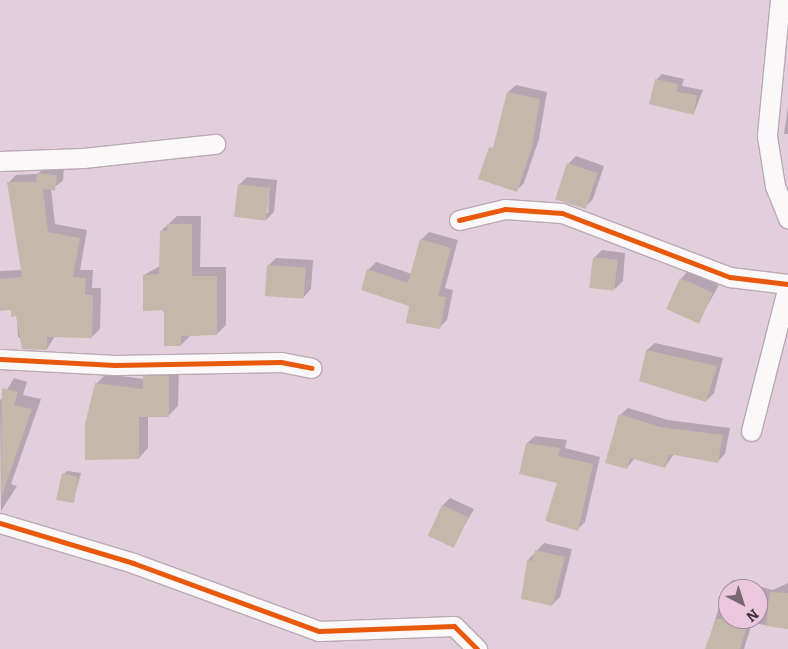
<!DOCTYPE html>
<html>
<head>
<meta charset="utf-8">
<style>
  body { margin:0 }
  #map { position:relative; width:788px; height:649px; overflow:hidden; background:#e3cfdc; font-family:Bitter,serif }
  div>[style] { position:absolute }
  .shadow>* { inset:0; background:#0003 }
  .building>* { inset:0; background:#c4b8ab; transform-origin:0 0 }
  .roads { filter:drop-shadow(1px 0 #b9aab4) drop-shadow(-1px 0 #b9aab4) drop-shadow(0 1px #b9aab4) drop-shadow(0 -1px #b9aab4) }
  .minor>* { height:19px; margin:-9.5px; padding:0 9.5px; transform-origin:9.5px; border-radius:9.5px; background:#fbf8fa }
  .cycleway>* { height:5px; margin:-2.5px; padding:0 2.5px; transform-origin:2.5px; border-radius:2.5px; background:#e8590c }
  span { translate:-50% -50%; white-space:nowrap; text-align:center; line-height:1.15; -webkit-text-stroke:4px #ebc7de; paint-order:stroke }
  .north { position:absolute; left:718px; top:579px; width:50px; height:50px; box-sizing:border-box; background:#ebc7de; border:1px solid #a58a9c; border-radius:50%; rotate:140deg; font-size:14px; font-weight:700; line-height:20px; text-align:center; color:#3d2f38 }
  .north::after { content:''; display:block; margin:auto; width:18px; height:22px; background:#776771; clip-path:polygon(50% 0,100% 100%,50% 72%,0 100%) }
</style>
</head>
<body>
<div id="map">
  <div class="shadow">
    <i style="clip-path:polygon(662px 74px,684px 79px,682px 86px,703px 90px,694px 113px,656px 80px)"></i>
    <i style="clip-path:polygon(516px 85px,547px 92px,539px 139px,524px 183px,516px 191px,480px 179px,496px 141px,508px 92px)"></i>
    <i style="clip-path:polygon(788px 107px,788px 134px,784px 134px)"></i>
    <i style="clip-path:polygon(576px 156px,604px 166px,593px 199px,585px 207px,568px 164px)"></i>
    <i style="clip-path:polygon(46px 166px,64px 167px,63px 181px,51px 189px,55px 224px,87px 230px,80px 270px,93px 270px,92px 288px,101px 288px,100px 329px,92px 337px,55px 336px,47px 349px,18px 337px,17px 315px,12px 309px,0 309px,0 271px,22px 270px,8px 183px,16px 175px,38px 174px)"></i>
    <i style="clip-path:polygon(evenodd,247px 177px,277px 180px,274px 212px,266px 220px,239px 185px,247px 177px,270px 181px,268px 213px,266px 213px,270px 181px)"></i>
    <i style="clip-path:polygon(177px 216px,201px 216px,200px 267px,226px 267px,226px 325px,217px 334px,190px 336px,181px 345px,144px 275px,160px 266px,161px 231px)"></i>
    <i style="clip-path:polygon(429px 232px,458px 240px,445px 288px,453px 290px,447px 320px,439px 328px,368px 270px,376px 262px,412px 274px,421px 240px)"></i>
    <i style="clip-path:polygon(602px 250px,625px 253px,623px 281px,615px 289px,594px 258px)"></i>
    <i style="clip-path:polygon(276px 258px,313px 260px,311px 289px,304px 297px,268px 266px)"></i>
    <i style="clip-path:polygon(688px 271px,719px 285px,698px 322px,681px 279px)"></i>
    <i style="clip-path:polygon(655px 343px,723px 358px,714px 393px,706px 401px,640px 380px,647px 350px)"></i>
    <i style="clip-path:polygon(154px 367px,179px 367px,178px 406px,168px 416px,148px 416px,148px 448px,139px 458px,96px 384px,106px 374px,144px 379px)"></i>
    <i style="clip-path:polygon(14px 378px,27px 382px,23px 395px,41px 399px,11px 484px,17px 486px,1px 511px,0 401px)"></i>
    <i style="clip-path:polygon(628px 408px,668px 420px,730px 428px,725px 454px,718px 461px,674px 454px,665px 467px,635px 458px,627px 468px,620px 415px)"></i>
    <i style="clip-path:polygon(535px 436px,567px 440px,565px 448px,600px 457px,585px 522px,578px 529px,559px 482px,527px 443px)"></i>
    <i style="clip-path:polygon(67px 471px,81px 473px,73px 502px,64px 474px)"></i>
    <i style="clip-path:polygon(450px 498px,474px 509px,453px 546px,443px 505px)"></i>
    <i style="clip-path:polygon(544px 543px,572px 549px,560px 597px,552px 605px,522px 598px,528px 560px)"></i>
    <i style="clip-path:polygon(evenodd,733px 580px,773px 590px,788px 583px,788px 628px,752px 623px,744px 649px,706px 649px,725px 588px,733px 580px,728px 589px,758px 589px,758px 619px,728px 619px,728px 589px)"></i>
  </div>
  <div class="building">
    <i style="clip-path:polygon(655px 79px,678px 84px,677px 92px,697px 95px,694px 115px,649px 104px)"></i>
    <i style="clip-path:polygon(507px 92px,540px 99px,532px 147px,517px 192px,478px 179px,489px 147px,493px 148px)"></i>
    <i style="left:567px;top:163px;width:32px;height:38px;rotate:18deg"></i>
    <i style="clip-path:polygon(37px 173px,57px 175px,55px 191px,43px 189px,48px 232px,80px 238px,73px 277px,86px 278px,85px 295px,93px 295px,92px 338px,47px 337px,47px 350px,22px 349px,16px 316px,11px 317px,11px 310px,0 311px,0 279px,22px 277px,7px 182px,36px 182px)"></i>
    <i style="left:238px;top:184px;width:32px;height:33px;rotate:7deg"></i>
    <i style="clip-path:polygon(167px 224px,192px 224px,192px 276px,217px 276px,217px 335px,181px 336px,181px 346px,164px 346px,164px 310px,143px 311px,143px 275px,159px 274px,160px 231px,167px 231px)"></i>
    <i style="clip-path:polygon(420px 239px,451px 248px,438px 296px,446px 297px,440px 329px,406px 323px,409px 306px,361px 290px,367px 269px,408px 283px)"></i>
    <i style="left:593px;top:257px;width:25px;height:31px;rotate:7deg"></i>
    <i style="left:267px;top:265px;width:39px;height:31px;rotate:4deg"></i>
    <i style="left:680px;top:278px;width:36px;height:34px;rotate:24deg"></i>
    <i style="clip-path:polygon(646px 350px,717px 366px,706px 402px,639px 381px)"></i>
    <i style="clip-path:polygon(143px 376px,169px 376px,169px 417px,139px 417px,139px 459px,85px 460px,85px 424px,95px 383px,143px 389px)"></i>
    <i style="clip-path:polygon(2px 388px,18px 392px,14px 405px,32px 409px,1px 498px)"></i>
    <i style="clip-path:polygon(619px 414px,660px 427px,723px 435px,718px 463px,669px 454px,665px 468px,630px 458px,627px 469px,605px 463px)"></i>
    <i style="clip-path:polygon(526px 443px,560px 448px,558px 456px,593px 464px,578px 531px,545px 521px,557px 483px,519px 474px)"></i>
    <i style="clip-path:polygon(62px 473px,78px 477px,74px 503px,56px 500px)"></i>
    <i style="left:442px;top:505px;width:29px;height:34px;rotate:25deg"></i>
    <i style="clip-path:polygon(535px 550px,565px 557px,552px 606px,521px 599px,527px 560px,532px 561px)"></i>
    <i style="clip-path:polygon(770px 592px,788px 593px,788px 629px,766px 626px)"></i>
    <i style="clip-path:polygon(716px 619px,749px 619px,740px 649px,705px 649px)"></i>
  </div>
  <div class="roads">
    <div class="minor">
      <i style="left:780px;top:0;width:137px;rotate:95.5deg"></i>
      <i style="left:767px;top:136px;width:51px;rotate:80.9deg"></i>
      <i style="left:775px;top:186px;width:35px;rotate:68deg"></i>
      <i style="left:0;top:161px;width:83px;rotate:-2.1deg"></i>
      <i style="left:83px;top:158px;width:133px;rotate:-6.1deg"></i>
      <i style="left:459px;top:220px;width:47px;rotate:-13.4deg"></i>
      <i style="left:505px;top:209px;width:57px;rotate:4deg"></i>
      <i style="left:562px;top:213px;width:180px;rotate:20.9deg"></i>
      <i style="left:730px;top:277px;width:58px;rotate:6.9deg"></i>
      <i style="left:0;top:359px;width:115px;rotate:3deg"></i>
      <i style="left:115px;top:365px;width:166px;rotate:-1deg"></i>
      <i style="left:281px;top:362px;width:31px;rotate:11deg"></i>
      <i style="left:751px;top:431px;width:150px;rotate:-75.7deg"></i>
      <i style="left:0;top:523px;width:139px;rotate:16.7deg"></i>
      <i style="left:133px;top:563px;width:198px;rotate:20.1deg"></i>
      <i style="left:319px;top:631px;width:135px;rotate:-2.1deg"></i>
      <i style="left:454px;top:626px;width:33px;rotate:45deg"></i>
    </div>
  </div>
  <div class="cycleway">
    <i style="left:459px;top:220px;width:47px;rotate:-13.4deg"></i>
    <i style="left:505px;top:209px;width:57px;rotate:4deg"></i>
    <i style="left:562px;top:213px;width:180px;rotate:20.9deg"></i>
    <i style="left:730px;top:277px;width:58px;rotate:6.9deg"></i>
    <i style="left:0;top:359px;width:115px;rotate:3deg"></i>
    <i style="left:115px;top:365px;width:166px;rotate:-1deg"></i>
    <i style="left:281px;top:362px;width:31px;rotate:11deg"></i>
    <i style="left:0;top:523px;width:139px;rotate:16.7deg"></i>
    <i style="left:133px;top:563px;width:198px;rotate:20.1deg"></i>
    <i style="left:319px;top:631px;width:135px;rotate:-2.1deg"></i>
    <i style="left:454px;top:626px;width:33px;rotate:45deg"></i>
  </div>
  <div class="north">N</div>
</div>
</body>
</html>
